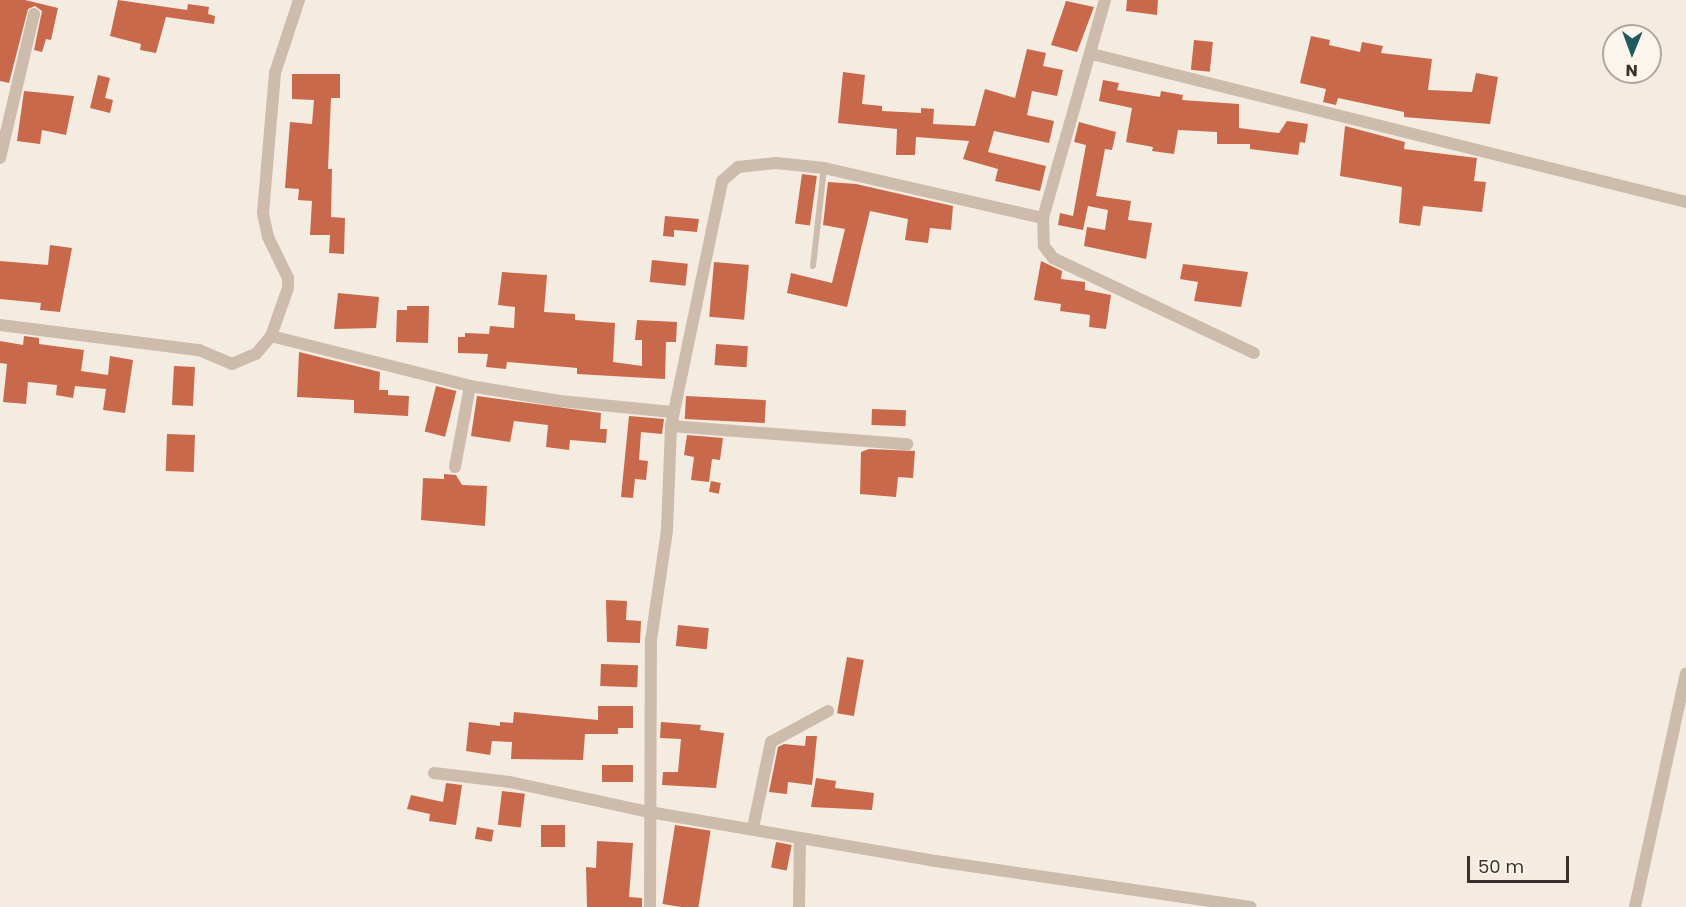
<!DOCTYPE html>
<html>
<head>
<meta charset="utf-8">
<style>
  body { margin:0 }
  #map { position:relative; width:1686px; height:907px; overflow:hidden; background:#f4ebe1; font-family:Poppins,sans-serif }
  div>[style] { position:absolute }
  .building>* { inset:0; background:#c8694b; transform-origin:0 0 }
  .lane>* { height:6px; margin:-3px; padding:0 3px; transform-origin:3px; border-radius:3px; background:#cdbbac }
  .street>* { height:12px; margin:-6px; padding:0 6px; transform-origin:6px; border-radius:6px; background:#cdbbac }
  span { translate:-50% -50%; white-space:nowrap; text-align:center; line-height:1.15; -webkit-text-stroke:5px #fbf5ee; paint-order:stroke }
  .north { position:absolute; left:1602px; top:24px; width:60px; height:60px; box-sizing:border-box; background:#fbf5ee; border:2px solid #aea6a0; border-radius:50%; rotate:181deg; font-size:16px; font-weight:700; line-height:24px; text-align:center; color:#3b302b }
  .north::after { content:''; display:block; margin:auto; width:21px; height:27px; background:#1f5a5e; clip-path:polygon(50% 0,100% 100%,50% 72%,0 100%) }
  .scale { position:absolute; left:1467px; top:856px; width:102px; height:27px; box-sizing:border-box; border:3px solid #3b302b; border-top:0; padding-left:8px; font-size:18px; line-height:21px; white-space:nowrap; color:#3b302b; -webkit-text-stroke:4px #fbf5ee; paint-order:stroke }
</style>
</head>
<body>
<div id="map">
  <div class="building">
    <i style="clip-path:polygon(0 0,25px 0,58px 8px,51px 40px,46px 39px,42px 52px,34px 50px,42px 11px,35px 6px,28px 9px,9px 83px,0 81px)"></i>
    <i style="clip-path:polygon(118px 0,187px 10px,188px 4px,209px 7px,208px 14px,215px 16px,214px 24px,166px 17px,156px 53px,140px 50px,141px 44px,110px 36px)"></i>
    <i style="clip-path:polygon(1127px 0,1158px 0,1157px 15px,1126px 11px)"></i>
    <i style="clip-path:polygon(1066px 1px,1094px 7px,1077px 52px,1051px 45px)"></i>
    <i style="clip-path:polygon(1311px 36px,1330px 40px,1329px 45px,1360px 52px,1362px 42px,1383px 46px,1381px 53px,1432px 59px,1428px 90px,1472px 92px,1476px 73px,1498px 77px,1490px 124px,1404px 117px,1404px 112px,1338px 98px,1336px 105px,1323px 102px,1326px 89px,1300px 83px)"></i>
    <i style="left:1194px;top:40px;width:19px;height:30px;rotate:6deg"></i>
    <i style="clip-path:polygon(1027px 49px,1046px 53px,1043px 66px,1063px 70px,1057px 96px,1032px 91px,1027px 115px,1054px 121px,1049px 143px,994px 131px,988px 152px,1046px 166px,1040px 191px,995px 181px,998px 169px,963px 159px,969px 141px,916px 137px,915px 155px,896px 155px,897px 129px,838px 123px,843px 72px,865px 75px,862px 104px,882px 106px,882px 111px,921px 113px,921px 108px,934px 109px,933px 124px,975px 126px,985px 89px,1015px 98px)"></i>
    <i style="clip-path:polygon(292px 74px,340px 74px,340px 98px,331px 98px,328px 169px,332px 169px,331px 217px,345px 218px,344px 254px,329px 253px,330px 235px,310px 235px,312px 201px,298px 200px,299px 189px,285px 188px,290px 122px,312px 124px,314px 100px,292px 99px)"></i>
    <i style="clip-path:polygon(98px 75px,110px 78px,105px 98px,113px 100px,110px 113px,90px 108px)"></i>
    <i style="clip-path:polygon(1103px 80px,1119px 83px,1117px 90px,1160px 97px,1161px 91px,1183px 95px,1182px 100px,1239px 104px,1239px 128px,1279px 133px,1287px 121px,1308px 124px,1305px 143px,1300px 142px,1298px 155px,1250px 149px,1250px 144px,1217px 144px,1217px 132px,1178px 130px,1174px 154px,1152px 151px,1153px 147px,1126px 142px,1132px 108px,1099px 101px)"></i>
    <i style="clip-path:polygon(24px 91px,74px 96px,66px 135px,42px 130px,40px 144px,17px 141px)"></i>
    <i style="clip-path:polygon(1079px 122px,1116px 132px,1112px 150px,1105px 149px,1096px 196px,1131px 201px,1128px 220px,1152px 223px,1146px 259px,1084px 246px,1087px 227px,1105px 230px,1108px 210px,1088px 206px,1083px 230px,1058px 225px,1060px 213px,1073px 216px,1086px 145px,1074px 142px)"></i>
    <i style="clip-path:polygon(1345px 126px,1405px 142px,1404px 149px,1477px 158px,1474px 181px,1486px 182px,1482px 212px,1423px 206px,1420px 226px,1399px 223px,1402px 187px,1340px 176px)"></i>
    <i style="left:802px;top:174px;width:15px;height:50px;rotate:8deg"></i>
    <i style="clip-path:polygon(828px 182px,856px 184px,953px 206px,951px 230px,930px 228px,928px 243px,905px 240px,908px 219px,870px 211px,847px 307px,787px 293px,791px 273px,832px 283px,845px 229px,823px 225px)"></i>
    <i style="clip-path:polygon(665px 216px,699px 219px,697px 232px,674px 230px,674px 237px,663px 236px)"></i>
    <i style="clip-path:polygon(50px 245px,72px 248px,60px 312px,40px 310px,41px 303px,0 299px,0 261px,48px 265px)"></i>
    <i style="left:652px;top:260px;width:36px;height:22px;rotate:6deg"></i>
    <i style="clip-path:polygon(1041px 261px,1062px 271px,1061px 279px,1085px 282px,1085px 290px,1111px 295px,1106px 329px,1089px 327px,1090px 315px,1060px 311px,1061px 304px,1034px 300px)"></i>
    <i style="left:714px;top:262px;width:35px;height:55px;rotate:5deg"></i>
    <i style="clip-path:polygon(1183px 264px,1248px 272px,1241px 307px,1194px 301px,1198px 282px,1180px 279px)"></i>
    <i style="clip-path:polygon(502px 272px,547px 275px,544px 312px,575px 314px,575px 320px,615px 323px,613px 362px,642px 366px,642px 340px,635px 340px,637px 320px,677px 322px,676px 342px,666px 342px,665px 379px,577px 374px,577px 368px,507px 362px,506px 369px,486px 367px,488px 354px,458px 353px,458px 337px,465px 337px,465px 333px,489px 334px,490px 326px,514px 328px,515px 307px,498px 305px)"></i>
    <i style="clip-path:polygon(338px 293px,379px 297px,376px 328px,334px 329px)"></i>
    <i style="clip-path:polygon(407px 306px,429px 306px,428px 343px,396px 342px,397px 310px,407px 310px)"></i>
    <i style="clip-path:polygon(24px 336px,39px 338px,39px 344px,84px 350px,81px 371px,108px 375px,110px 356px,133px 360px,125px 413px,103px 410px,106px 389px,75px 386px,73px 398px,56px 395px,57px 385px,28px 382px,26px 404px,3px 402px,7px 364px,0 363px,0 341px,23px 345px)"></i>
    <i style="left:716px;top:344px;width:32px;height:21px;rotate:4deg"></i>
    <i style="clip-path:polygon(299px 352px,380px 372px,379px 390px,388px 390px,388px 395px,409px 396px,408px 416px,354px 413px,354px 400px,297px 397px)"></i>
    <i style="left:174px;top:366px;width:21px;height:39px;rotate:3deg"></i>
    <i style="left:436px;top:386px;width:21px;height:47px;rotate:14deg"></i>
    <i style="clip-path:polygon(477px 396px,601px 413px,600px 429px,607px 429px,606px 443px,570px 440px,569px 450px,546px 447px,548px 425px,514px 421px,510px 442px,471px 436px)"></i>
    <i style="left:686px;top:396px;width:80px;height:23px;rotate:3deg"></i>
    <i style="left:872px;top:409px;width:34px;height:16px;rotate:2deg"></i>
    <i style="clip-path:polygon(629px 416px,664px 419px,662px 434px,641px 432px,639px 460px,648px 461px,646px 480px,635px 479px,633px 498px,621px 497px)"></i>
    <i style="left:167px;top:434px;width:28px;height:37px;rotate:2deg"></i>
    <i style="clip-path:polygon(687px 435px,723px 438px,720px 460px,712px 459px,709px 482px,691px 480px,694px 457px,684px 455px)"></i>
    <i style="clip-path:polygon(869px 449px,915px 451px,913px 478px,898px 477px,896px 497px,860px 494px,861px 452px)"></i>
    <i style="clip-path:polygon(444px 474px,456px 475px,462px 485px,487px 486px,485px 526px,421px 520px,423px 478px,444px 479px)"></i>
    <i style="left:711px;top:481px;width:10px;height:11px;rotate:11deg"></i>
    <i style="clip-path:polygon(606px 600px,627px 601px,626px 620px,641px 621px,640px 643px,607px 642px)"></i>
    <i style="left:678px;top:625px;width:31px;height:21px;rotate:6deg"></i>
    <i style="left:847px;top:657px;width:17px;height:57px;rotate:10deg"></i>
    <i style="left:601px;top:664px;width:37px;height:22px;rotate:2deg"></i>
    <i style="clip-path:polygon(598px 706px,633px 706px,633px 728px,618px 728px,618px 734px,585px 734px,583px 760px,511px 759px,512px 742px,492px 741px,490px 755px,466px 751px,469px 722px,500px 726px,500px 722px,513px 723px,514px 712px,598px 720px)"></i>
    <i style="clip-path:polygon(661px 722px,701px 725px,700px 730px,724px 733px,716px 788px,662px 785px,663px 772px,678px 772px,681px 739px,660px 738px)"></i>
    <i style="clip-path:polygon(806px 736px,817px 736px,812px 785px,788px 782px,787px 794px,769px 792px,778px 747px,784px 744px,805px 746px)"></i>
    <i style="left:602px;top:765px;width:31px;height:17px"></i>
    <i style="clip-path:polygon(816px 778px,836px 781px,835px 788px,874px 793px,872px 810px,811px 807px)"></i>
    <i style="clip-path:polygon(446px 783px,462px 785px,456px 825px,429px 821px,430px 814px,407px 809px,411px 795px,443px 802px)"></i>
    <i style="left:502px;top:791px;width:23px;height:34px;rotate:7deg"></i>
    <i style="left:541px;top:825px;width:24px;height:22px"></i>
    <i style="left:675px;top:825px;width:36px;height:80px;rotate:9deg"></i>
    <i style="left:477px;top:827px;width:17px;height:12px;rotate:10deg"></i>
    <i style="clip-path:polygon(597px 841px,633px 843px,629px 897px,642px 898px,642px 907px,587px 907px,586px 867px,596px 868px)"></i>
    <i style="left:776px;top:842px;width:16px;height:26px;rotate:11deg"></i>
  </div>
  <div class="lane">
    <i style="left:813px;top:266px;width:99px;rotate:-83.6deg"></i>
  </div>
  <div class="street">
    <i style="left:1105px;top:0;width:227px;rotate:105.9deg"></i>
    <i style="left:1043px;top:218px;width:28px;rotate:88deg"></i>
    <i style="left:1044px;top:246px;width:15px;rotate:53deg"></i>
    <i style="left:1053px;top:258px;width:222px;rotate:25.3deg"></i>
    <i style="left:1092px;top:54px;width:612px;rotate:13.99deg"></i>
    <i style="left:0;top:158px;width:148px;rotate:-76.7deg"></i>
    <i style="left:0;top:325px;width:201px;rotate:7.2deg"></i>
    <i style="left:199px;top:350px;width:36px;rotate:23deg"></i>
    <i style="left:232px;top:364px;width:26px;rotate:-23deg"></i>
    <i style="left:256px;top:354px;width:23px;rotate:-50deg"></i>
    <i style="left:271px;top:336px;width:51px;rotate:-70.5deg"></i>
    <i style="left:288px;top:288px;width:10px;rotate:-90deg"></i>
    <i style="left:288px;top:278px;width:46px;rotate:-116deg"></i>
    <i style="left:268px;top:237px;width:25px;rotate:-102deg"></i>
    <i style="left:263px;top:213px;width:141px;rotate:-85.1deg"></i>
    <i style="left:275px;top:73px;width:77px;rotate:-71.8deg"></i>
    <i style="left:271px;top:336px;width:205px;rotate:14.1deg"></i>
    <i style="left:470px;top:386px;width:91px;rotate:9.5deg"></i>
    <i style="left:560px;top:401px;width:113px;rotate:5.6deg"></i>
    <i style="left:671px;top:426px;width:237px;rotate:4.4deg"></i>
    <i style="left:455px;top:467px;width:82px;rotate:-79.5deg"></i>
    <i style="left:434px;top:773px;width:77px;rotate:6.8deg"></i>
    <i style="left:510px;top:782px;width:142px;rotate:12.2deg"></i>
    <i style="left:649px;top:812px;width:284px;rotate:9.7deg"></i>
    <i style="left:929px;top:860px;width:325px;rotate:8.3deg"></i>
    <i style="left:753px;top:828px;width:88px;rotate:-78.2deg"></i>
    <i style="left:771px;top:742px;width:65px;rotate:-28.5deg"></i>
    <i style="left:650px;top:907px;width:267px;rotate:-89.8deg"></i>
    <i style="left:651px;top:640px;width:111px;rotate:-81.7deg"></i>
    <i style="left:667px;top:530px;width:104px;rotate:-87.8deg"></i>
    <i style="left:671px;top:426px;width:250px;rotate:-78.2deg"></i>
    <i style="left:722px;top:181px;width:21px;rotate:-41deg"></i>
    <i style="left:738px;top:167px;width:38px;rotate:-6deg"></i>
    <i style="left:776px;top:163px;width:48px;rotate:5.9deg"></i>
    <i style="left:824px;top:168px;width:225px;rotate:12.9deg"></i>
    <i style="left:799px;top:907px;width:68px;rotate:-89.2deg"></i>
    <i style="left:1635px;top:907px;width:239px;rotate:-77.7deg"></i>
  </div>
  <div class="north">N</div>
  <div class="scale">50 m</div>
</div>
</body>
</html>
